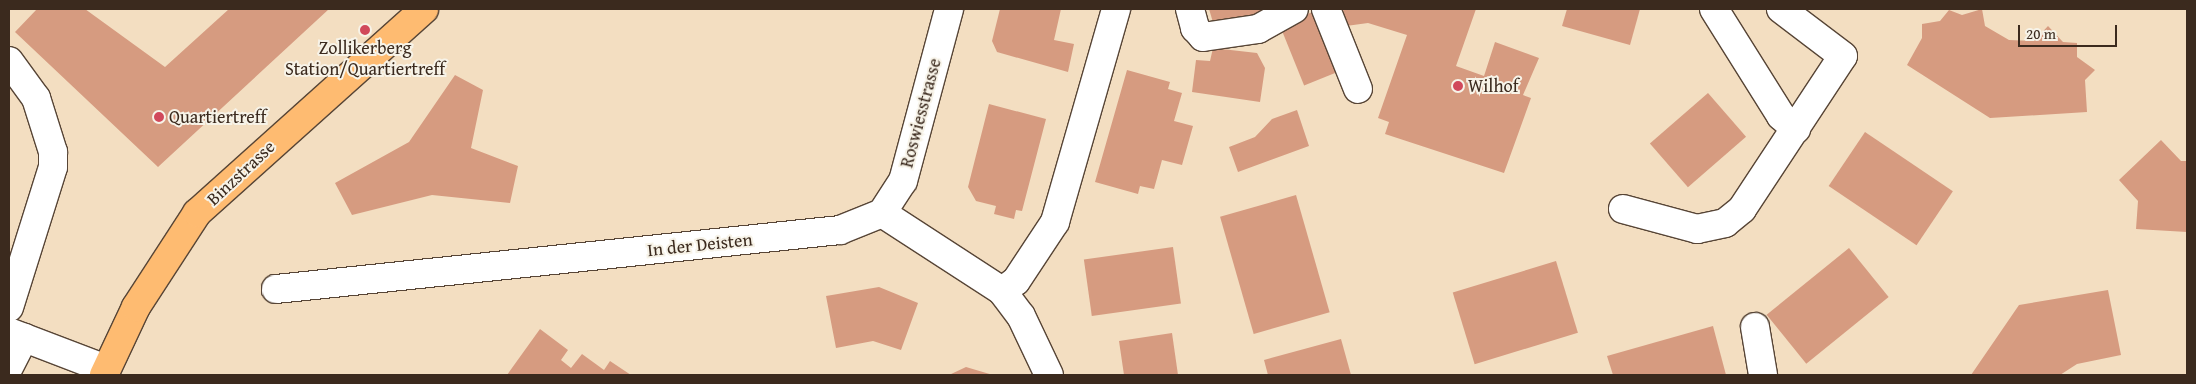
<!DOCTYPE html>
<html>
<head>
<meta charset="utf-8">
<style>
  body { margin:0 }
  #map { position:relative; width:2196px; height:384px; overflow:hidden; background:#f3dec1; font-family:"Gentium Book Plus",serif }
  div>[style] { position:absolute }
  .building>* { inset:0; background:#d69b80; transform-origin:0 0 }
  .roads { filter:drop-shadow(1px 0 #574536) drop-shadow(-1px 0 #574536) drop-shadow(0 1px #574536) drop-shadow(0 -1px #574536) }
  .minor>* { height:28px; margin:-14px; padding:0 14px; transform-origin:14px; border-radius:14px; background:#fff }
  .major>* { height:28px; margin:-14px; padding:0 14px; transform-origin:14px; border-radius:14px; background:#febb71 }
  .dots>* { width:14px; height:14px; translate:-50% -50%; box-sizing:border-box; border:2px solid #f7f3e8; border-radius:50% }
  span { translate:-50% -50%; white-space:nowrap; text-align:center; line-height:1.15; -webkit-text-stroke:4px #f7f3e8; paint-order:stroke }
  .poi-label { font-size:18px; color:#3b2a1e }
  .left { translate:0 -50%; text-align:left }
  .street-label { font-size:18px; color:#3b2a1e }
  .frame { position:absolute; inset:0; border:10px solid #3b2a1e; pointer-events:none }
  .scale { position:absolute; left:2018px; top:25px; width:99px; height:22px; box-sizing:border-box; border:2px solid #3b2a1e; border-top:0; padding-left:6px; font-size:15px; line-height:18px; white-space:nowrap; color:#3b2a1e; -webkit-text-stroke:4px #f7f3e8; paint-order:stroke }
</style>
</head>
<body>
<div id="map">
  <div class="building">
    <i style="clip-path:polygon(37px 9px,85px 9px,165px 67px,229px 9px,329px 9px,158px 167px,15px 32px)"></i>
    <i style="clip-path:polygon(1000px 9px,1061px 9px,1054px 40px,1074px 44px,1068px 72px,997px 52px,992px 41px)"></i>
    <i style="clip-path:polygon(1209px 9px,1280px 9px,1215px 29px)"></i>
    <i style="clip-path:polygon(1343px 9px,1476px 9px,1456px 66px,1484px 76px,1495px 42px,1539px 58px,1523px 95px,1531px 98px,1504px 173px,1385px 134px,1389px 122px,1378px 118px,1407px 35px,1368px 23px,1346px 26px)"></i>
    <i style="clip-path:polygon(1567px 9px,1640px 9px,1630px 45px,1562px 26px)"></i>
    <i style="clip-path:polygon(1982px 9px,1985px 26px,2009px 40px,2034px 41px,2048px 26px,2063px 42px,2077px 43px,2077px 57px,2095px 70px,2085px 80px,2087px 112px,1990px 118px,1907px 65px,1922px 38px,1922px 24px,1940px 21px,1949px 10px,1962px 15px)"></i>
    <i style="left:1315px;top:11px;width:65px;height:38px;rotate:68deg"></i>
    <i style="clip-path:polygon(1213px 48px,1257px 53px,1265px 68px,1260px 102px,1192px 92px,1196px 60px,1210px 61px)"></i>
    <i style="clip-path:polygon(1127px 70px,1170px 82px,1168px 89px,1182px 93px,1174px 121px,1193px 126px,1182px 165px,1162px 160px,1154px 189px,1140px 186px,1138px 194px,1095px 182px)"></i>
    <i style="clip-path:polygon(455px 75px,483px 90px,471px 148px,518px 166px,510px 203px,432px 195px,352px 215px,335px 183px,409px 142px)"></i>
    <i style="left:1708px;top:93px;width:58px;height:77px;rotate:49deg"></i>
    <i style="clip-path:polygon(989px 104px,1046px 119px,1022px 211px,1016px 210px,1014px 219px,994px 214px,996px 206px,976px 201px,968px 187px)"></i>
    <i style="clip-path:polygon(1297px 110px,1309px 146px,1238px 172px,1229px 147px,1255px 137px,1272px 119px)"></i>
    <i style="left:1865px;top:132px;width:106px;height:65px;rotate:34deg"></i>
    <i style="clip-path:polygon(2161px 140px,2181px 161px,2187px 161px,2187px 232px,2136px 229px,2138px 201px,2119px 180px)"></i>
    <i style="left:1296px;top:195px;width:122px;height:79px;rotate:74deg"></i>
    <i style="left:1173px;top:247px;width:57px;height:90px;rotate:82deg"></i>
    <i style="left:1849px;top:248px;width:63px;height:106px;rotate:51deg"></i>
    <i style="left:1556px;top:261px;width:75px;height:108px;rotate:73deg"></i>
    <i style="clip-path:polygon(879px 287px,918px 303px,901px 350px,873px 341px,836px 348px,826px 296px)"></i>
    <i style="clip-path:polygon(2108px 290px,2121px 355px,2077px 364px,2060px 375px,1971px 375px,2019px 305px)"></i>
    <i style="clip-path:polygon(1713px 326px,1726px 375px,1613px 375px,1607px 356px)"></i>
    <i style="clip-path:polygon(540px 329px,568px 350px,561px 360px,571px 368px,582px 354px,604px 370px,610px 361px,631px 375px,507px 375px)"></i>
    <i style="clip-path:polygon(1172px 333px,1178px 375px,1124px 375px,1119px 341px)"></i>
    <i style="clip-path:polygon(1341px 339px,1351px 375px,1268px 375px,1264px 360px)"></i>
    <i style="clip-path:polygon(966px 367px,993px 375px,949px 375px)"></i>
  </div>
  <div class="roads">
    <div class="minor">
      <i style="left:1190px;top:9px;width:20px;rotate:75deg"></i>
      <i style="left:1195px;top:28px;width:12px;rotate:48deg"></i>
      <i style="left:1203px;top:37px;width:56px;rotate:-8.3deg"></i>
      <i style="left:1258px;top:29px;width:41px;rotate:-29.1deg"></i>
      <i style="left:1326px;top:9px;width:86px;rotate:68.2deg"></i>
      <i style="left:1714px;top:9px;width:126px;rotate:57.9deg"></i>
      <i style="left:1781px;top:116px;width:20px;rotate:41deg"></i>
      <i style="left:9px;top:61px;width:46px;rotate:53.9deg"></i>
      <i style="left:36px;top:98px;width:57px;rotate:72.5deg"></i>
      <i style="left:53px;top:152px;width:15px;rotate:90deg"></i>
      <i style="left:53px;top:167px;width:147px;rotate:107.4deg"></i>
      <i style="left:1623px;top:209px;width:77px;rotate:15.1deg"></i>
      <i style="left:1697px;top:229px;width:29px;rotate:-12deg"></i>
      <i style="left:1725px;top:223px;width:22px;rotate:-39deg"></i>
      <i style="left:1742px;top:209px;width:183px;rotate:-56.6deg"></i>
      <i style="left:1843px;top:56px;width:78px;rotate:-142.8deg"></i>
      <i style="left:882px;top:213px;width:143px;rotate:33deg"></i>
      <i style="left:1002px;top:291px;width:31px;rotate:53deg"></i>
      <i style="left:1021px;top:316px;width:65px;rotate:64.6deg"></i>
      <i style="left:882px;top:213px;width:38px;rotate:-57deg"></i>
      <i style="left:903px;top:181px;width:178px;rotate:-75deg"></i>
      <i style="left:276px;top:289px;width:567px;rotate:-5.97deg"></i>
      <i style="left:840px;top:230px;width:45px;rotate:-22deg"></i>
      <i style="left:1002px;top:291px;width:17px;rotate:-36deg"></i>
      <i style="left:1016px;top:281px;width:71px;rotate:-56.5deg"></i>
      <i style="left:1055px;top:222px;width:222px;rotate:-74deg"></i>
      <i style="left:1755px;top:327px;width:49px;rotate:80.5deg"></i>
      <i style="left:9px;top:332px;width:104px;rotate:20.9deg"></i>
      <i style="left:9px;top:367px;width:33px;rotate:-63deg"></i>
    </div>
    <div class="major">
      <i style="left:104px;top:375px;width:75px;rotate:-64.8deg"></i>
      <i style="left:136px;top:307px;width:112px;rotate:-57deg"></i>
      <i style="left:197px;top:213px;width:305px;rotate:-41.9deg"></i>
    </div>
  </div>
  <div class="dots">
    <i style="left:365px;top:30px;background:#d1495b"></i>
    <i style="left:1458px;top:86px;background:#d1495b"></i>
    <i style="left:159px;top:117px;background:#d1495b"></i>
  </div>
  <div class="poi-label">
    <span style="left:365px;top:59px">Zollikerberg<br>Station/Quartiertreff</span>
    <span class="left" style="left:1468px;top:86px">Wilhof</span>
    <span class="left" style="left:169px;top:117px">Quartiertreff</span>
  </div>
  <div class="street-label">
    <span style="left:921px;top:113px;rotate:-75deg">Roswiesstrasse</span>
    <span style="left:241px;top:173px;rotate:-43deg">Binzstrasse</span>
    <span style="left:700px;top:245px;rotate:-6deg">In der Deisten</span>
  </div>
  <div class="frame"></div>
  <div class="scale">20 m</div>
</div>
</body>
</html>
